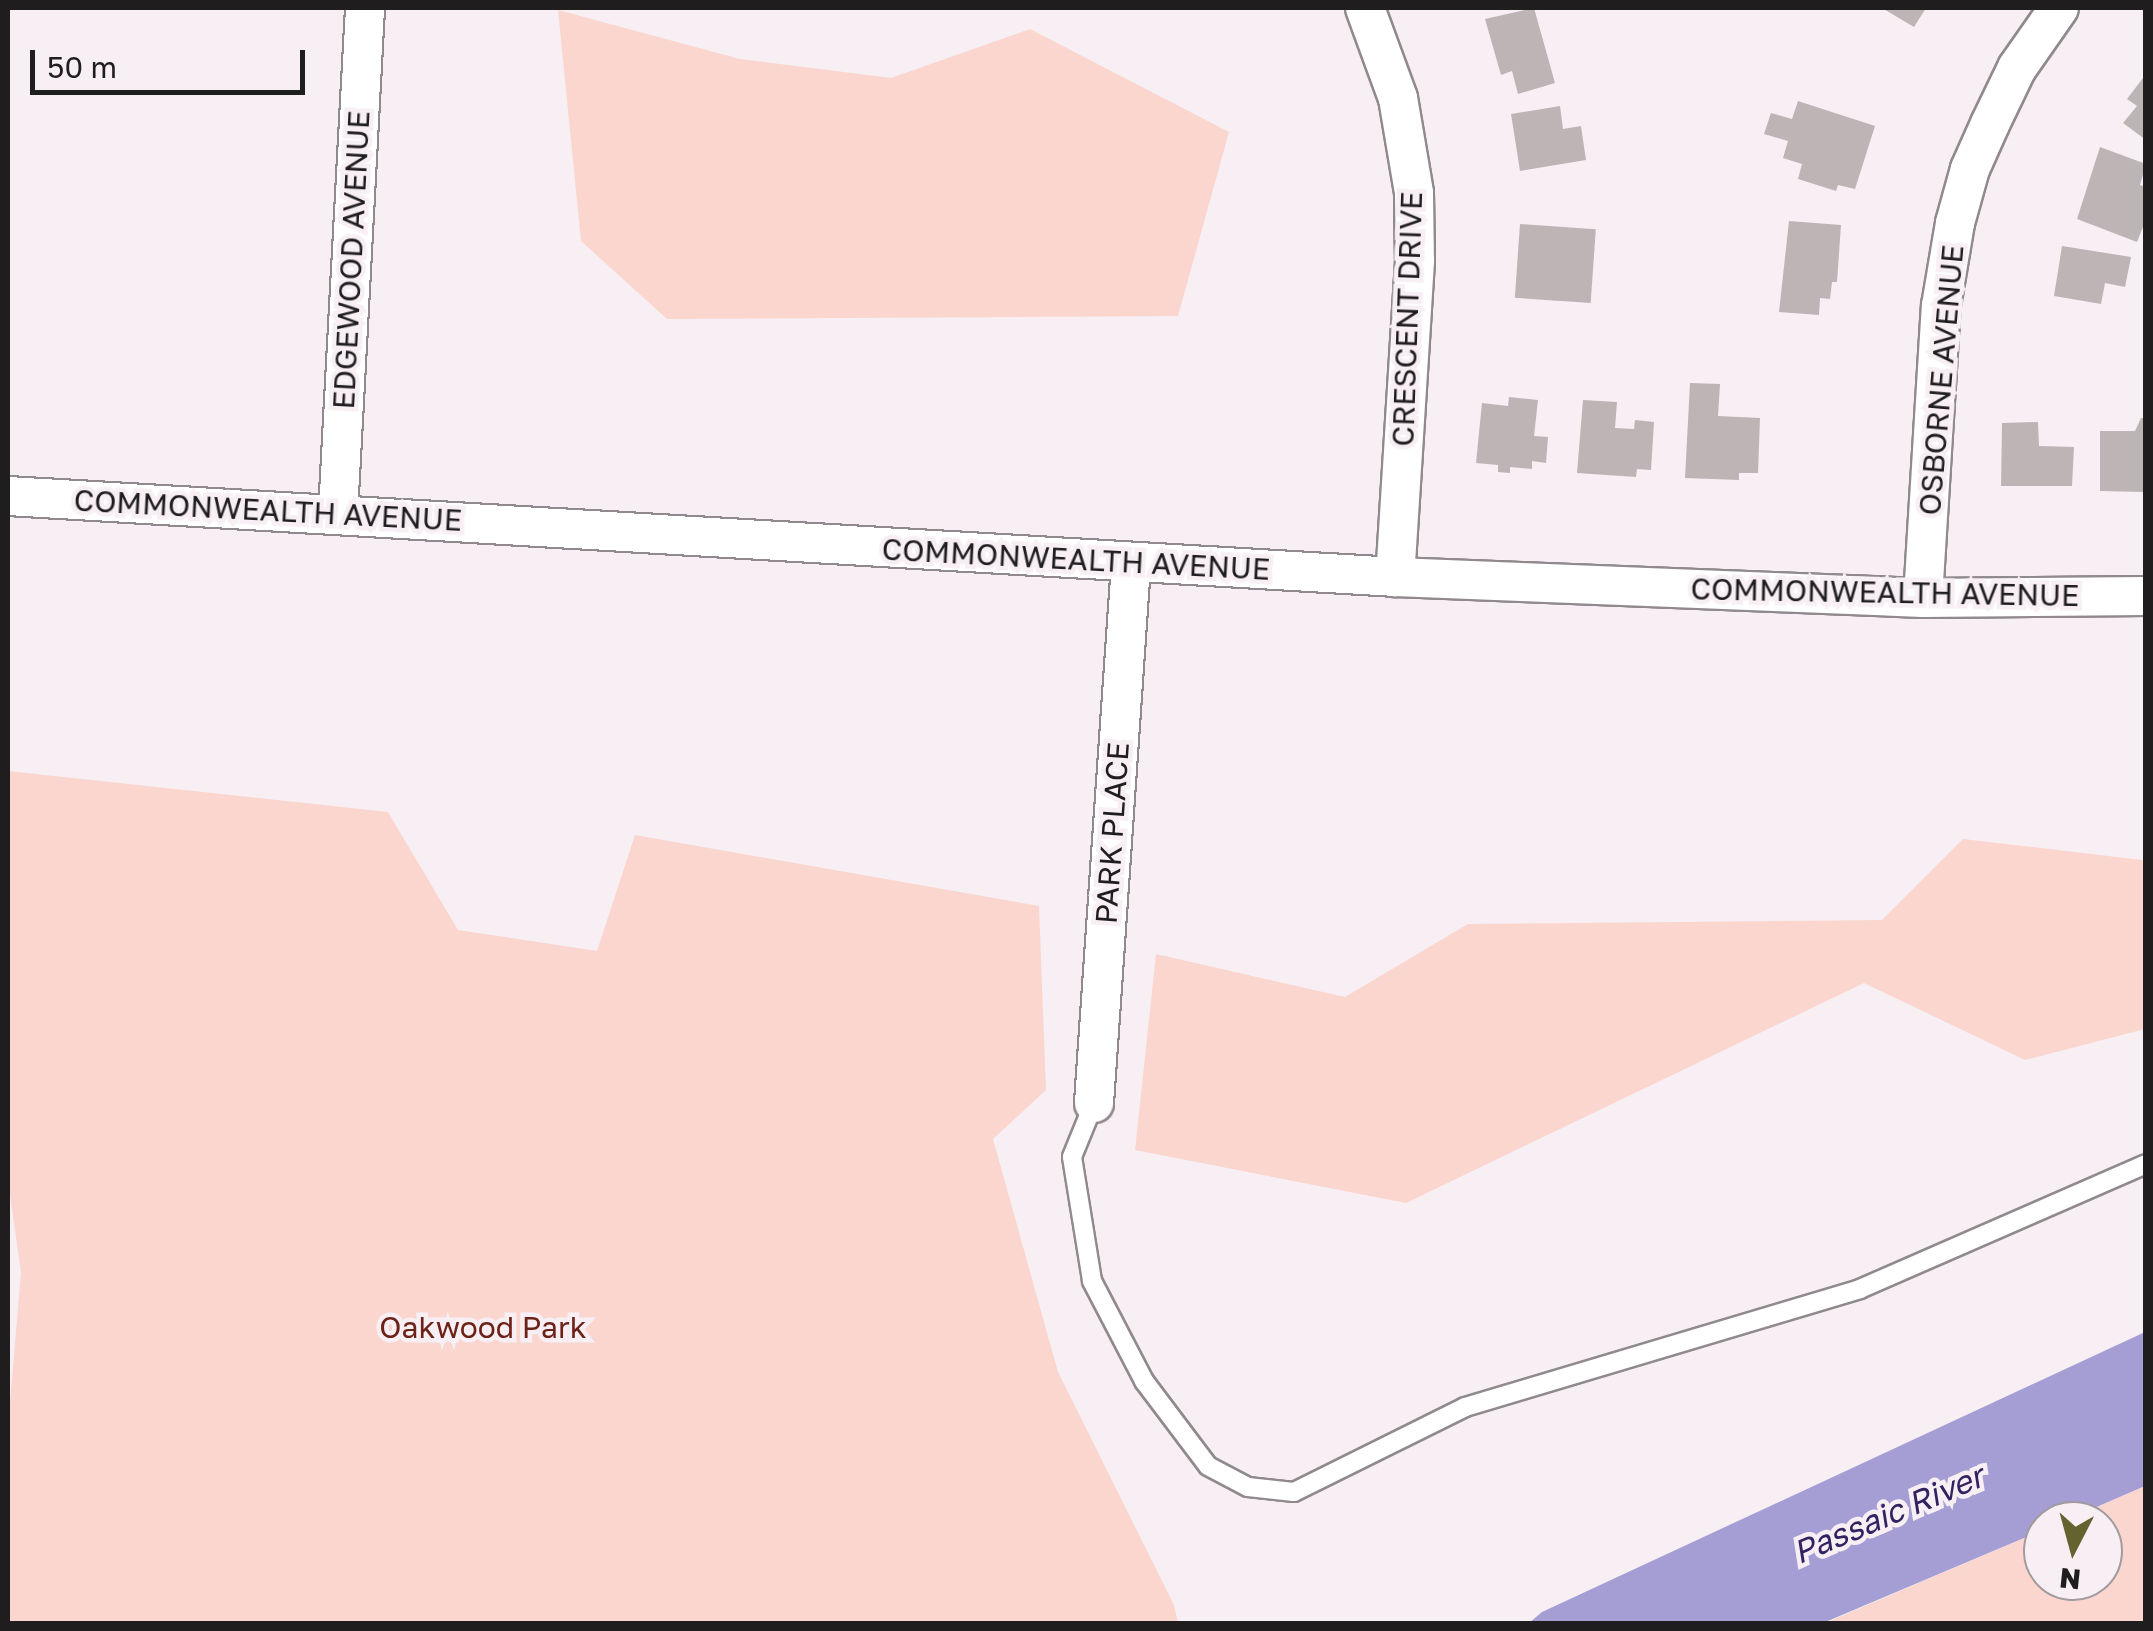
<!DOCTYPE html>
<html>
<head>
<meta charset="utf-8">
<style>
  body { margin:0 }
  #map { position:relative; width:2153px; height:1631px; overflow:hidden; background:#f7eff4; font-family:"Golos Text",sans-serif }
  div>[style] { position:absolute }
  .green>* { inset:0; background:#fad6ce }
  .water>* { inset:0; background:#a49ed5 }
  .building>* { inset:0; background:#bdb4b6; transform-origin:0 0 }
  .roads { filter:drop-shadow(2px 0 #90898d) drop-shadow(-2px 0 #90898d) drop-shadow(0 2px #90898d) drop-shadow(0 -2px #90898d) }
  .lane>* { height:18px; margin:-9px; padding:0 9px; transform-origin:9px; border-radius:9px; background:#fff }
  .street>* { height:38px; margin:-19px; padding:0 19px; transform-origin:19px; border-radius:19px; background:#fff }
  span { translate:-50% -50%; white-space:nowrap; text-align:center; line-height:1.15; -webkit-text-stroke:9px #f7eff4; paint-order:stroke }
  .street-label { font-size:30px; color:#201d1f }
  .park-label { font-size:30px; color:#6d2218 }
  .water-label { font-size:32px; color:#312262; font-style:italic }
  .frame { position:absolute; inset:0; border:10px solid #201d1f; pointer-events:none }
  .north { position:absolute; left:2023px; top:1501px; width:100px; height:100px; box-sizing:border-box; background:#f7eff4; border:2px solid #a19b9f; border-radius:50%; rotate:186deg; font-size:28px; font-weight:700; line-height:40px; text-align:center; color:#201d1f }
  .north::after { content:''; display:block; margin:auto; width:35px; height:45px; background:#64622f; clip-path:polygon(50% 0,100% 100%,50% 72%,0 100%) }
  .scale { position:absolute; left:30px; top:50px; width:275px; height:45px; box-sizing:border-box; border:5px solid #201d1f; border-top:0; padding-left:12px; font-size:30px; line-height:35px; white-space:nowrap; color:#201d1f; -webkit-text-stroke:8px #f7eff4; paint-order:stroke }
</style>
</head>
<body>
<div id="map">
  <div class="green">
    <i style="clip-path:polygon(558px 10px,740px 59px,891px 78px,1030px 29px,1229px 132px,1178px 316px,667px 319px,581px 241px)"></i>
    <i style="clip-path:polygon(8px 771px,388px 812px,458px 930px,597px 951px,635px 835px,1039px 906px,1046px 1090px,993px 1139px,1058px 1372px,1174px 1605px,1178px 1623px,8px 1623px,8px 1425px,21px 1273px,8px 1180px)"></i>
    <i style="clip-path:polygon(1963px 839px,2142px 860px,2146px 869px,2145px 1029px,2025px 1060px,1864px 983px,1406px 1203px,1135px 1150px,1156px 954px,1345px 997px,1468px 924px,1882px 920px)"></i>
    <i style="clip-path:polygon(2145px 1486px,2145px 1623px,1823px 1624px,2043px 1530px,2043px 1581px,2103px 1581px,2103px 1521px,2064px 1521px)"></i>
  </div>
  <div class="water">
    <i style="clip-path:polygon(2145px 1332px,2145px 1486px,2064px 1521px,2043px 1521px,2043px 1530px,1823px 1623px,1529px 1623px,1542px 1612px)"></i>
  </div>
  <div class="building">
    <i style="clip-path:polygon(1534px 8px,1555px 83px,1518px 94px,1512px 71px,1501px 75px,1485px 19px)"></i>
    <i style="clip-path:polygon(1882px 8px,1926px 8px,1914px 27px)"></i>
    <i style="clip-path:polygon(2146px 74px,2146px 140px,2123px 123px,2137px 106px,2127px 99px)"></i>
    <i style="clip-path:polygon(1798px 101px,1875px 126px,1855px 189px,1838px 185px,1836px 191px,1798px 179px,1802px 164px,1783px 158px,1788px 141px,1764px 134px,1771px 113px,1792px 119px)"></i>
    <i style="clip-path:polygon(1560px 106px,1563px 129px,1581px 126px,1586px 160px,1520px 171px,1511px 114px)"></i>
    <i style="clip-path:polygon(2100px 147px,2146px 164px,2140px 185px,2146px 187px,2146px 219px,2137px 242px,2077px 219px)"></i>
    <i style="clip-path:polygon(1789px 221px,1841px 225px,1837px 282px,1832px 282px,1830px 299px,1820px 298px,1819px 315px,1779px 312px)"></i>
    <i style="left:1520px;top:224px;width:76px;height:74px;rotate:4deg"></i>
    <i style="clip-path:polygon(2062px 246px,2131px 257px,2125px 287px,2105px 283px,2101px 304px,2054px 296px)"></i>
    <i style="clip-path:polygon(1690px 383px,1720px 384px,1718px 416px,1760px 418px,1758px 473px,1739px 473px,1739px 480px,1685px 478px)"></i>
    <i style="clip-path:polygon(1509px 397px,1538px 400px,1534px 436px,1548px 437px,1546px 463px,1532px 461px,1532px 469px,1510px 467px,1510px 473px,1498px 472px,1498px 465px,1476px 463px,1482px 403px,1508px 406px)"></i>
    <i style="clip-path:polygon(1583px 400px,1617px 402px,1615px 428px,1634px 429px,1635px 420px,1654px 422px,1651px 470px,1637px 469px,1636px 477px,1577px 473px)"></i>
    <i style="clip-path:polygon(2141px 418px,2146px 418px,2145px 492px,2100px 491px,2100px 431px,2135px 431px)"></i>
    <i style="clip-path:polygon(2038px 422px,2039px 446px,2074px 447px,2072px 486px,2001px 486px,2002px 423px)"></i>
  </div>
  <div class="roads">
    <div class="lane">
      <i style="left:1094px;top:1103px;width:58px;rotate:112.2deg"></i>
      <i style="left:1072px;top:1157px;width:126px;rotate:80.8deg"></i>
      <i style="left:1092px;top:1281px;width:113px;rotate:62.5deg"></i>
      <i style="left:1144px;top:1381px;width:106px;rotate:53deg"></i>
      <i style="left:1208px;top:1466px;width:45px;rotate:27.7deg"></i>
      <i style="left:1248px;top:1487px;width:46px;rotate:6.2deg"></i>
      <i style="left:1294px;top:1492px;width:191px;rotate:-26.4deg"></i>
      <i style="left:1465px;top:1407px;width:412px;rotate:-16.6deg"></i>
      <i style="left:1860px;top:1289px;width:312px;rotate:-23.6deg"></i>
    </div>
    <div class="street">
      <i style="left:1365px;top:8px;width:96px;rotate:69.9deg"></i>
      <i style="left:1398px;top:98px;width:96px;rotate:80.4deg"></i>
      <i style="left:1414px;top:193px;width:68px;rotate:89.2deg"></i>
      <i style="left:1415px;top:261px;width:317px;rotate:93.6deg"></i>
      <i style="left:8px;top:496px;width:1389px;rotate:3.34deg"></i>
      <i style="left:1395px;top:577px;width:528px;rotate:2.28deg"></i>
      <i style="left:1923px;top:598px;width:223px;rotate:-0.5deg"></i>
      <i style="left:338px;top:513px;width:506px;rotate:-86.94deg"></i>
      <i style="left:1923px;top:598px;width:293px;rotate:-86.5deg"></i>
      <i style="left:1941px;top:306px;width:84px;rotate:-80.4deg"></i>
      <i style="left:1955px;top:223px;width:56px;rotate:-74.5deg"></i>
      <i style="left:1970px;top:169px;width:49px;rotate:-66deg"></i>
      <i style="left:1990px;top:124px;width:62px;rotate:-64.3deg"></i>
      <i style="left:2017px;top:68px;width:73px;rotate:-55deg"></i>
      <i style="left:1094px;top:1103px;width:540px;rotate:-86.07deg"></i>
    </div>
  </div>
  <div class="street-label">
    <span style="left:351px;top:260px;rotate:-87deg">EDGEWOOD AVENUE</span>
    <span style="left:1407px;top:319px;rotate:-88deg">CRESCENT DRIVE</span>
    <span style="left:1941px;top:380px;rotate:-85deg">OSBORNE AVENUE</span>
    <span style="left:268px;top:510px;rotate:3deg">COMMONWEALTH AVENUE</span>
    <span style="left:1076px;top:559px;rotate:3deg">COMMONWEALTH AVENUE</span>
    <span style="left:1885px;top:592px;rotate:1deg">COMMONWEALTH AVENUE</span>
    <span style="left:1112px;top:833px;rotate:-86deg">PARK PLACE</span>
  </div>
  <div class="park-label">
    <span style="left:483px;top:1327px">Oakwood Park</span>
  </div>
  <div class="water-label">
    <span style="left:1888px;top:1514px;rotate:-23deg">Passaic River</span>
  </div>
  <div class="frame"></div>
  <div class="north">N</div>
  <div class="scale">50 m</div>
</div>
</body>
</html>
